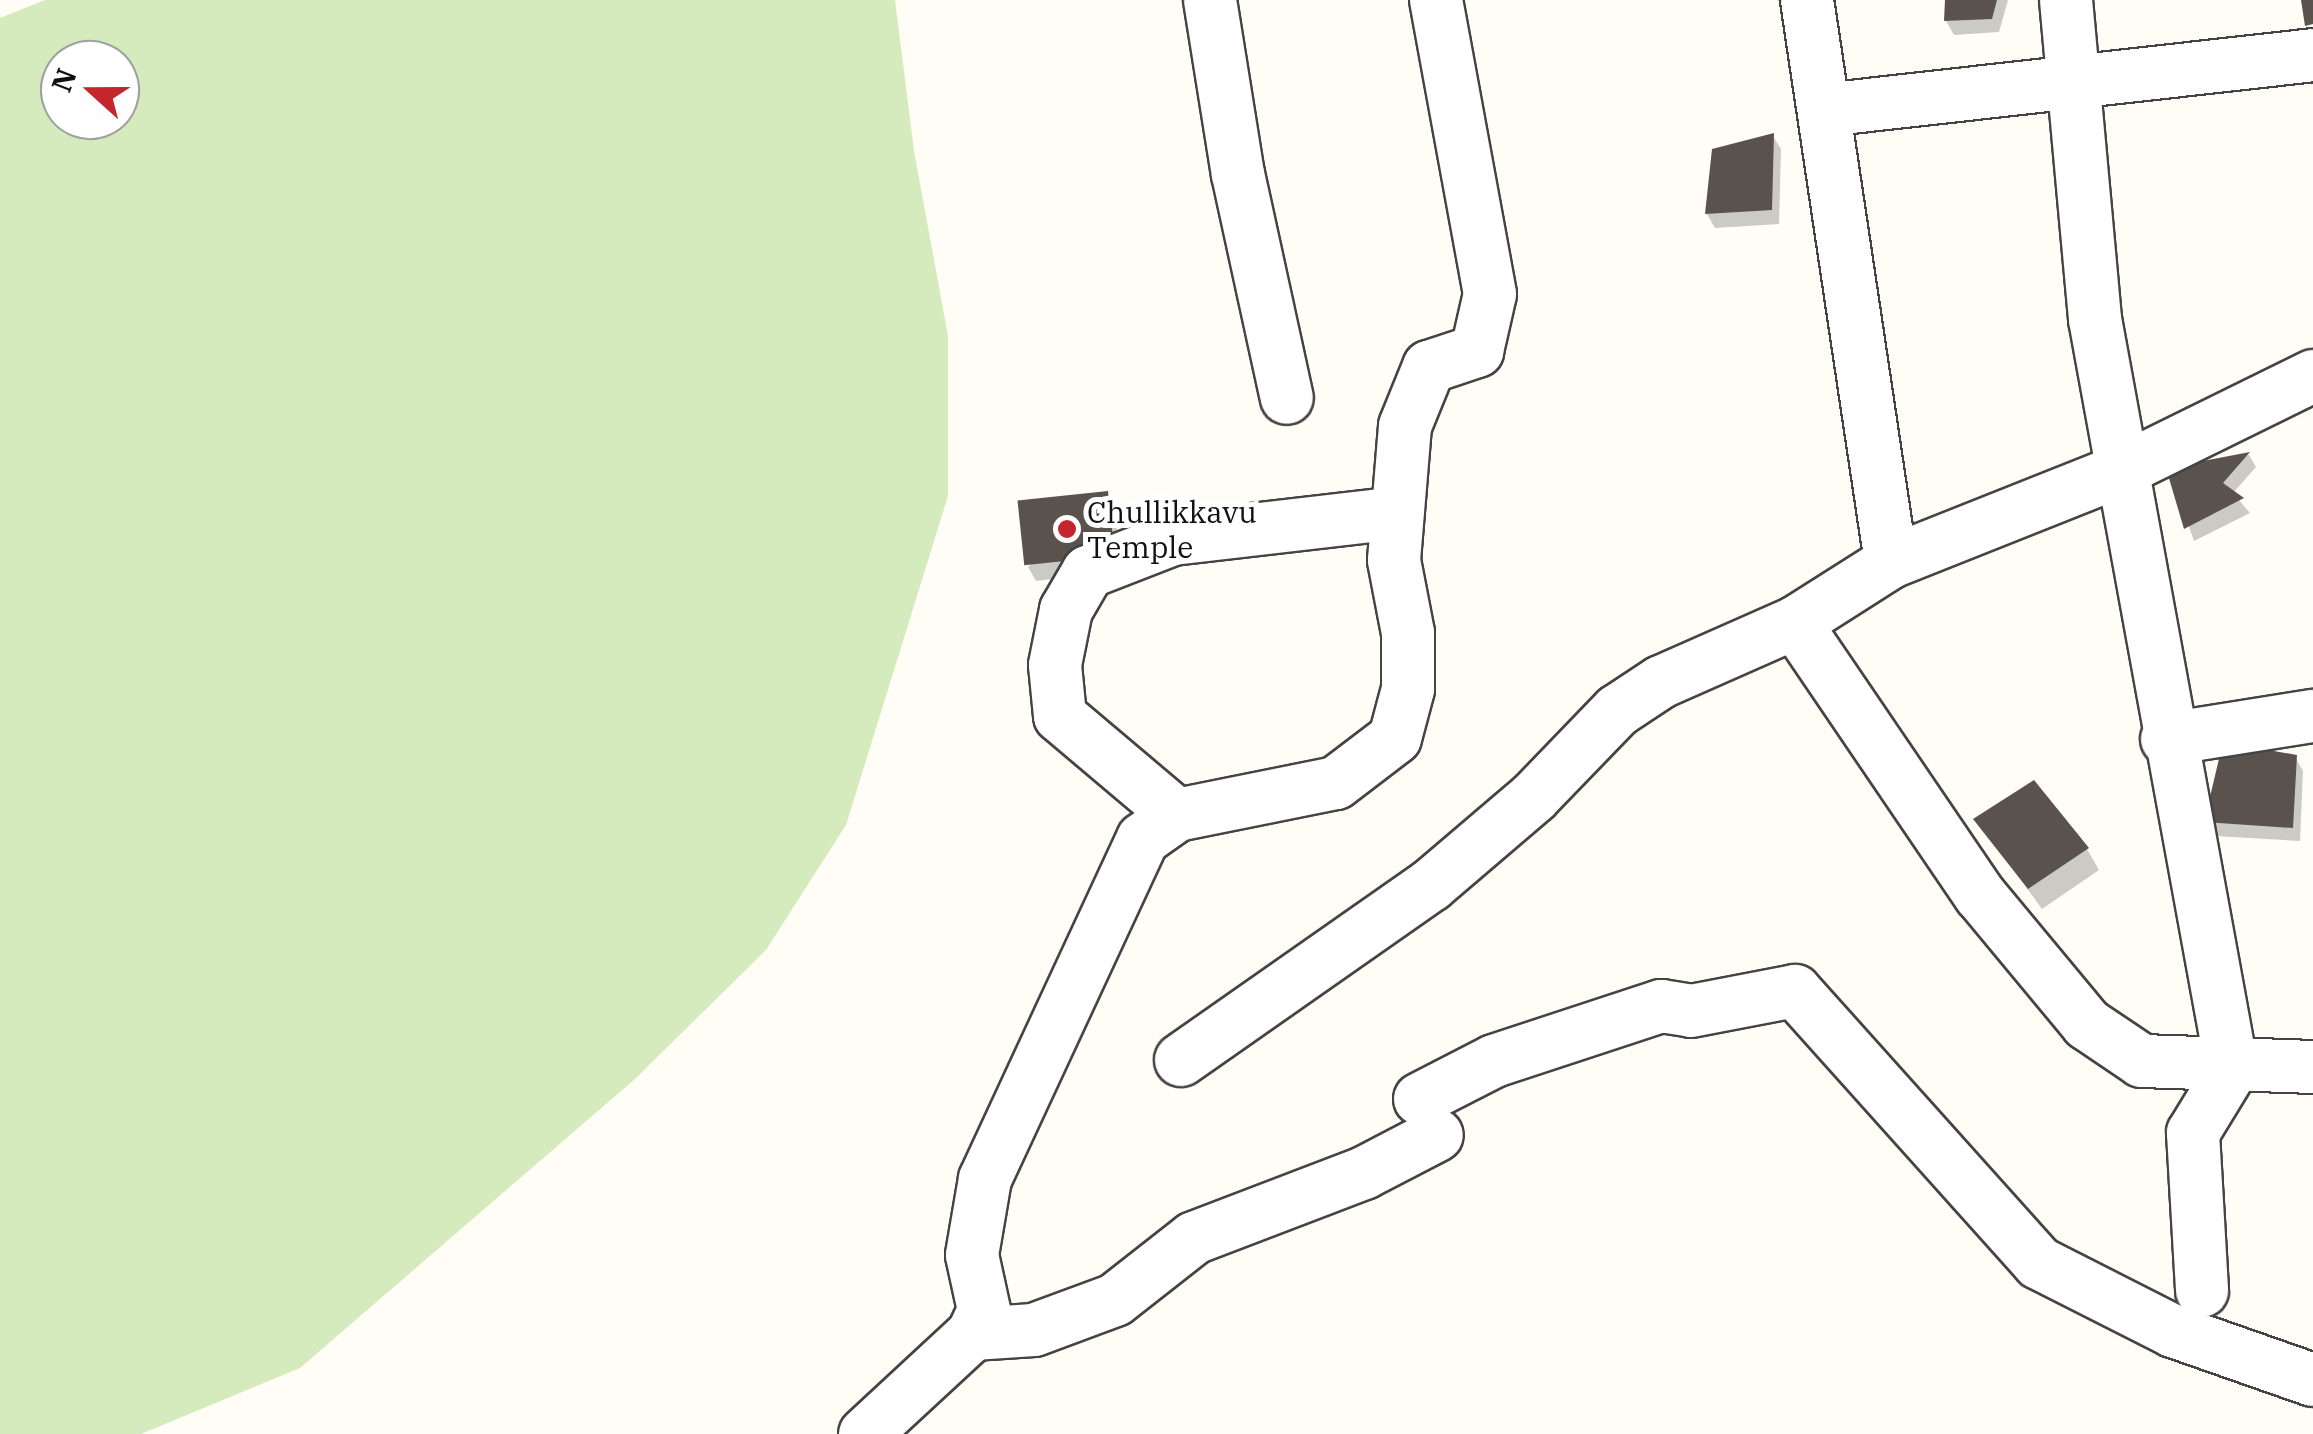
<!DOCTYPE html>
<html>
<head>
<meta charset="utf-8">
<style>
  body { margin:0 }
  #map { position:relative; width:2313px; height:1434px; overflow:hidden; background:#fffdf5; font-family:"IBM Plex Serif",serif }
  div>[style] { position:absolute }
  .green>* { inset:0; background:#d5ebbd }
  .shadow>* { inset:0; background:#0003 }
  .building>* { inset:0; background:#5a524d; transform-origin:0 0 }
  .roads { filter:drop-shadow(2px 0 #444) drop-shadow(-2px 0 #444) drop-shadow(0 2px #444) drop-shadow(0 -2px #444) }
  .minor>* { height:52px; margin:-26px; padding:0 26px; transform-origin:26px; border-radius:26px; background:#fff }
  .dots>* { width:28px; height:28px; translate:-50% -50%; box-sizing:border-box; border:5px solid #fff; border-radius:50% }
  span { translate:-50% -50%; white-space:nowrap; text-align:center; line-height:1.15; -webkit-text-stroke:10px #fff; paint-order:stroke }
  .poi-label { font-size:30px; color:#111 }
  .left { translate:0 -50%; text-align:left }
  .north { position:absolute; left:40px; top:40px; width:100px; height:100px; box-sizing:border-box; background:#fff; border:2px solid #a0a0a0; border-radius:50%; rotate:291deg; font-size:28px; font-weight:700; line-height:40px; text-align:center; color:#111 }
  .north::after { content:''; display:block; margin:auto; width:35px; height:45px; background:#c4262e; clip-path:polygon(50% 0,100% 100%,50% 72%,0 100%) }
</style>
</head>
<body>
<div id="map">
  <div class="green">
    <i style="clip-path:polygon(evenodd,45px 0,895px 0,914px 151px,948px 336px,948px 496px,846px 825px,766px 950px,635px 1079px,300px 1368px,141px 1434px,0 1434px,0 18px,45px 0,60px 60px,120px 60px,120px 120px,60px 120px,60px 60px)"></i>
  </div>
  <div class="shadow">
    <i style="clip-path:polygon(1948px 0,2008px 0,1999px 32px,1954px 35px,1946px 21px)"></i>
    <i style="clip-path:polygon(1773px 136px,1781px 149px,1779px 224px,1715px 228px,1707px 214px,1714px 151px)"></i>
    <i style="clip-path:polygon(2249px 455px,2256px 467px,2233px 493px,2250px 513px,2194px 541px,2169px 470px)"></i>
    <i style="clip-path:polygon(1106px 493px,1114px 507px,1122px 570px,1036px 581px,1028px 567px)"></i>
    <i style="clip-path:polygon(2295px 757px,2303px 771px,2300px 841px,2215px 836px,2207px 822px)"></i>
    <i style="clip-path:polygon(1977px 820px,2087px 849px,2099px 870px,2042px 909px)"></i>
  </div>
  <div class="building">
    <i style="clip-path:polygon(1945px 0,1997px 0,1992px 19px,1944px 21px)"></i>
    <i style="clip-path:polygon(2301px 0,2313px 0,2313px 24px,2305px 26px)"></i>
    <i style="clip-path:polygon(1774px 133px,1772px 210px,1705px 214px,1712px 149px)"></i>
    <i style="clip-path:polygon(2250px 452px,2223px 483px,2244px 498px,2184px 529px,2166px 468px)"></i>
    <i style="left:1108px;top:491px;width:65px;height:91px;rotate:84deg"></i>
    <i style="clip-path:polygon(2223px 742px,2297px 755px,2293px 828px,2204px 822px)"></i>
    <i style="clip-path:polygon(2034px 780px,2089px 848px,2028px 889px,1973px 819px)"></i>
  </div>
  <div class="roads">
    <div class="minor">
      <i style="left:1210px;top:0;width:176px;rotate:80.9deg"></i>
      <i style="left:1238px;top:174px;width:229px;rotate:77.7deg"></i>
      <i style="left:1807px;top:0;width:568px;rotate:81.5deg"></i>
      <i style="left:2066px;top:0;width:320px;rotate:84.8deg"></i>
      <i style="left:2095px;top:319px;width:762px;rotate:79.65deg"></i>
      <i style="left:2232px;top:1069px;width:75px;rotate:121.4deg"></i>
      <i style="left:2193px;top:1133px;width:158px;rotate:86.7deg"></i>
      <i style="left:1824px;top:110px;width:492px;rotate:-6.4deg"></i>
      <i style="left:1795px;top:623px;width:329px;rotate:55.8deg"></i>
      <i style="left:1980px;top:895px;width:168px;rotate:50.3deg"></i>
      <i style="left:2087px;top:1024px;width:66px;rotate:33.9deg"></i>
      <i style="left:2142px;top:1061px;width:171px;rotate:2deg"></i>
      <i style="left:2167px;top:739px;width:148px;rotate:-9deg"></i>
      <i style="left:1177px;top:815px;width:153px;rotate:-139.8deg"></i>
      <i style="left:1060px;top:716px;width:51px;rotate:-95.6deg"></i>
      <i style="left:1055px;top:665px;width:56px;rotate:-78.7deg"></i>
      <i style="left:1066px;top:610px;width:44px;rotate:-59.9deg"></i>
      <i style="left:1088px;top:572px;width:91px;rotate:-21.2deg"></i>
      <i style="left:1173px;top:539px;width:226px;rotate:-6.6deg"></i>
      <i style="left:1181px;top:1060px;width:305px;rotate:-35deg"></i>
      <i style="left:1431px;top:885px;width:135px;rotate:-40.5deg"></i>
      <i style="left:1534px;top:797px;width:120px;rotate:-46deg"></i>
      <i style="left:1617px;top:711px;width:53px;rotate:-33.4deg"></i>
      <i style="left:1661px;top:682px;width:146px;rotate:-23.8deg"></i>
      <i style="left:1795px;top:623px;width:114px;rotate:-32.4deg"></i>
      <i style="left:1891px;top:562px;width:249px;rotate:-21.7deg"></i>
      <i style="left:2122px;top:470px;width:213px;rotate:-26.2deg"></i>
      <i style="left:1420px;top:1099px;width:83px;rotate:-27.2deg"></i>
      <i style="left:1494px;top:1061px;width:176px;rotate:-18.2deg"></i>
      <i style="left:1661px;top:1006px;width:30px;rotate:9deg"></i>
      <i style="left:1691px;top:1011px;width:106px;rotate:-10.9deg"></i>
      <i style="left:1795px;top:991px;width:365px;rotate:48.1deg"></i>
      <i style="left:2039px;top:1263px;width:150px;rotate:26.9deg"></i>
      <i style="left:2173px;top:1331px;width:148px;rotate:19.3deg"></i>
      <i style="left:973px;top:1334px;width:61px;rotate:-3.8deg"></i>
      <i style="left:1034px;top:1330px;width:86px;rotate:-20.3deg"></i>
      <i style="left:1115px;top:1300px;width:100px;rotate:-38.1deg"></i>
      <i style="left:1194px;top:1238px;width:182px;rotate:-20.9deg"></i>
      <i style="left:1364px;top:1173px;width:82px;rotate:-27.5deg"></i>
      <i style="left:865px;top:1434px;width:147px;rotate:-42.8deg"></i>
      <i style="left:973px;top:1334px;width:26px;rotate:-65deg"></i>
      <i style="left:984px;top:1310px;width:56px;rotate:-102.3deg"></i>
      <i style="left:972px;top:1255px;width:77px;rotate:-80.3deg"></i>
      <i style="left:985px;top:1179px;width:375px;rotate:-65.1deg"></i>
      <i style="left:1143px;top:839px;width:42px;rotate:-35.2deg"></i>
      <i style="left:1177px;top:815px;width:162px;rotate:-11.4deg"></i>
      <i style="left:1336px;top:783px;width:74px;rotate:-37.3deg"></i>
      <i style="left:1395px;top:738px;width:51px;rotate:-75.1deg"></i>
      <i style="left:1408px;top:689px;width:56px;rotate:-90deg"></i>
      <i style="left:1408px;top:633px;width:74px;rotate:-100.9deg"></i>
      <i style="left:1394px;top:560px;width:134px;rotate:-85.3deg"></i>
      <i style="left:1405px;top:426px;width:64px;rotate:-67.9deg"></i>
      <i style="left:1429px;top:367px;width:51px;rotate:-18.4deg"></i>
      <i style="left:1477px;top:351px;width:58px;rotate:-77.2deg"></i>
      <i style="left:1490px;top:294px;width:299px;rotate:-100.4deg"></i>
    </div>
  </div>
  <div class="dots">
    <i style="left:1067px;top:529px;background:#c4262e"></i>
  </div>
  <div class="poi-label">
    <span class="left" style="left:1087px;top:529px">Chullikkavu<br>Temple</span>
  </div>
  <div class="north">N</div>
</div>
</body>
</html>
